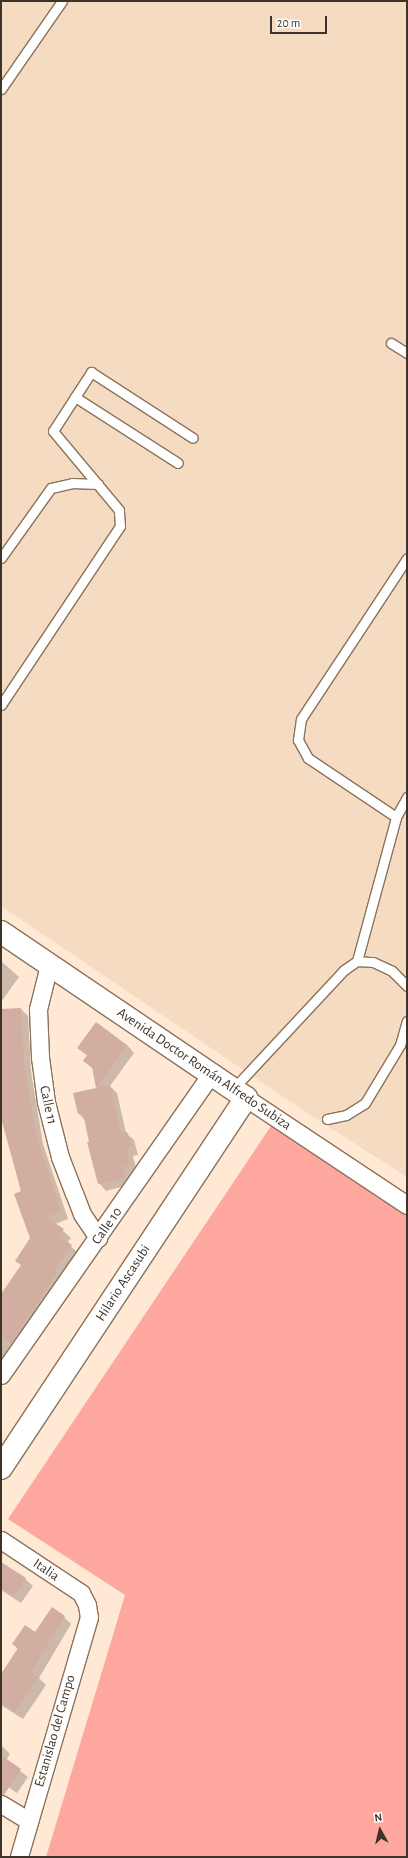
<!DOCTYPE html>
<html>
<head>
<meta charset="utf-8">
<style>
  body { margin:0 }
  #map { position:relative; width:408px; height:1858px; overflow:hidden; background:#ffe8d4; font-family:"Alegreya Sans",sans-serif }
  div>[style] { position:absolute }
  .built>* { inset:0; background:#f6dbc3 }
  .green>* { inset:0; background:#fea79e }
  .shadow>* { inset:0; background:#0003 }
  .building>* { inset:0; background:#d1ae9f }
  .roads { filter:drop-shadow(1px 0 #8b725b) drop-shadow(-1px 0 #8b725b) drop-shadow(0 1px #8b725b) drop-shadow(0 -1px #8b725b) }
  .service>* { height:9px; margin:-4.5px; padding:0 4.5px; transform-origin:4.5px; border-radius:4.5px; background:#fff }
  .minor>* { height:17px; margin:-8.5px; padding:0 8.5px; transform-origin:8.5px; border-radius:8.5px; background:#fff }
  .tertiary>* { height:22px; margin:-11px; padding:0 11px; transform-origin:11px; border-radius:11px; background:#fff }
  .secondary>* { height:22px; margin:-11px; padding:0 11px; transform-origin:11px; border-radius:11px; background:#fff }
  span { translate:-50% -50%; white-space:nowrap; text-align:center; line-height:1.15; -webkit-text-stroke:3px #fff; paint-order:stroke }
  .street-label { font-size:14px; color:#3e3329 }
  .frame { position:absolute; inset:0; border:2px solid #3e3329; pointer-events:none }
  .north { position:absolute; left:360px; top:1810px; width:40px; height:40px; -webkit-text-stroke:3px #fff; paint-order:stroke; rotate:352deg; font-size:11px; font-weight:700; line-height:16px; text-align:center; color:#3e3329 }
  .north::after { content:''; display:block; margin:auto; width:14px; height:18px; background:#3e3329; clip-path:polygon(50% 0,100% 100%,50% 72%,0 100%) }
  .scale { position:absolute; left:270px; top:16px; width:57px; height:18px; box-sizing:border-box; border:2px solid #3e3329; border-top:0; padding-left:5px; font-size:12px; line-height:14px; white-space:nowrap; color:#3e3329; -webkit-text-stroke:3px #fff; paint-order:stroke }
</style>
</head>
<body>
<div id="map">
  <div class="built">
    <i style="clip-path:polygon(1px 1px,407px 1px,407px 1177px,310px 1115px,1px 906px)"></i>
  </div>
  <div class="green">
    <i style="clip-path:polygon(271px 1126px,407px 1216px,407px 1857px,46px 1857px,125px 1595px,8px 1519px)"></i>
  </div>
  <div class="shadow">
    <i style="clip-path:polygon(1px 961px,19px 977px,1px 1002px)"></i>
    <i style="clip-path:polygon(21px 1009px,28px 1016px,31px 1072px,43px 1144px,68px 1219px,55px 1224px,71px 1238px,67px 1243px,78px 1253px,11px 1361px,1px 1357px,1px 1296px,35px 1246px,1px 1112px,1px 1010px)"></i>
    <i style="clip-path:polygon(127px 1045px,134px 1053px,110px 1086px,117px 1093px,126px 1133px,134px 1140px,138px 1155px,133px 1156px,137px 1172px,129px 1174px,132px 1184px,106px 1191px,99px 1183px,86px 1121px,79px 1114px,74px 1094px,97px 1089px,93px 1069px,84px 1061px,88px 1056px,78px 1048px)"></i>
    <i style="clip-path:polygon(1px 1569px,25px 1579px,33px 1586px,21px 1603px,1px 1590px)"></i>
    <i style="clip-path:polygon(64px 1617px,71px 1624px,39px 1678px,46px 1685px,23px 1719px,1px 1705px,1px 1676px,19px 1650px,13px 1644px)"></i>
    <i style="clip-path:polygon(1px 1745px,10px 1754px,6px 1760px,28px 1777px,17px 1793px,1px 1782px)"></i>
  </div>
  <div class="building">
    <i style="clip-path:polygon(21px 1008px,24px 1064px,36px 1135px,61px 1212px,46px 1217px,64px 1229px,59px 1236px,72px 1245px,54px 1271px,57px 1273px,11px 1343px,1px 1337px,1px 1294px,21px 1265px,15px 1261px,30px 1238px,14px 1194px,21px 1191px,1px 1118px,1px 1009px)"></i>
    <i style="clip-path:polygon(96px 1022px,127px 1045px,96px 1088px,110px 1085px,121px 1133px,127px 1132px,132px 1147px,126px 1149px,130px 1165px,122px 1167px,125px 1177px,98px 1184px,87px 1142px,89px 1142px,83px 1113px,78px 1114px,73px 1093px,96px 1088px,92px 1067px,83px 1061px,87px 1055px,77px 1048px)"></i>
    <i style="clip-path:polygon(1px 1562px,26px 1578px,14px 1596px,1px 1588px)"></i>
    <i style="clip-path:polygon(52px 1607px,65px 1616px,31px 1672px,39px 1677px,15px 1712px,1px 1703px,1px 1674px,18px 1648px,12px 1644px,25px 1625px,35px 1632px)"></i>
    <i style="clip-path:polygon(1px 1755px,21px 1769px,4px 1795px,1px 1794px)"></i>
  </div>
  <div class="roads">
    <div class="service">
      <i style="left:1px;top:89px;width:107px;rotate:-55.3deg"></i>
      <i style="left:391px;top:343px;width:19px;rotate:32deg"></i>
      <i style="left:75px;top:397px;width:30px;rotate:-57deg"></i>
      <i style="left:91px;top:372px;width:121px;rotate:32.9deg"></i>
      <i style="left:1px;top:558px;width:86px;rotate:-54.5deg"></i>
      <i style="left:51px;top:488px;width:22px;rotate:-13deg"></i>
      <i style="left:72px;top:483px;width:26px;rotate:2deg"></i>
      <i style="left:1px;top:705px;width:215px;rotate:-56.4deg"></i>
      <i style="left:120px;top:526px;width:16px;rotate:-94deg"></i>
      <i style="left:119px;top:510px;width:103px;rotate:-129.9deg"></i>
      <i style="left:53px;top:431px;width:40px;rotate:-57.1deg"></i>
      <i style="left:75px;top:397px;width:122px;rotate:32.7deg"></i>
      <i style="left:396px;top:817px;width:106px;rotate:-146.2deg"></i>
      <i style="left:308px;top:758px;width:21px;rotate:-119deg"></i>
      <i style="left:298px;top:740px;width:21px;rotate:-82deg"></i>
      <i style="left:301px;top:719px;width:193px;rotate:-56.6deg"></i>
      <i style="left:357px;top:961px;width:149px;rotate:-74.8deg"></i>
      <i style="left:396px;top:817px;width:23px;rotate:-61deg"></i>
      <i style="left:233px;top:1089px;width:163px;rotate:-47deg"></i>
      <i style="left:344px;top:970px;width:16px;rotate:-35deg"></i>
      <i style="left:357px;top:961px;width:16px;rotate:4deg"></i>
      <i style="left:373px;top:962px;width:21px;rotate:25deg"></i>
      <i style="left:392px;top:971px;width:21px;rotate:45deg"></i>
      <i style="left:327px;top:1119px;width:19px;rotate:-12deg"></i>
      <i style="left:346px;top:1115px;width:22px;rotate:-32deg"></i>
      <i style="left:365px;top:1103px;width:68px;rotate:-58.9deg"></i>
      <i style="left:400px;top:1045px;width:25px;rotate:-74deg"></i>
    </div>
    <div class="minor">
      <i style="left:49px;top:965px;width:45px;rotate:104deg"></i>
      <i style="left:38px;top:1009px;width:48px;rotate:87.6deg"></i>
      <i style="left:40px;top:1057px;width:45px;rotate:82.4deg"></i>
      <i style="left:46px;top:1102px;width:57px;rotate:75.7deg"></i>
      <i style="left:60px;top:1157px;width:39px;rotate:69deg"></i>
      <i style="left:74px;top:1193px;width:22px;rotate:69deg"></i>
      <i style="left:82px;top:1214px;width:29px;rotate:56deg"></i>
      <i style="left:246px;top:1098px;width:193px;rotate:33.6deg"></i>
      <i style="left:1px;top:1375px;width:366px;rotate:-55.1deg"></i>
      <i style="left:1px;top:1540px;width:96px;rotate:33.5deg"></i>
      <i style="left:81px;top:1593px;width:13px;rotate:63deg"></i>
      <i style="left:87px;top:1605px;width:12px;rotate:81deg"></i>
      <i style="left:89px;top:1617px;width:250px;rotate:106.3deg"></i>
      <i style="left:1px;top:1804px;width:33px;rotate:31deg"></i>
    </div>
    <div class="tertiary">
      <i style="left:1px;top:1468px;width:444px;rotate:-56.5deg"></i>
    </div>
    <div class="secondary">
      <i style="left:1px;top:932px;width:296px;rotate:34.1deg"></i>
    </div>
  </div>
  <div class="street-label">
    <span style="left:204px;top:1069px;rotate:34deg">Avenida Doctor Román Alfredo Subiza</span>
    <span style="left:48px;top:1105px;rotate:78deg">Calle 11</span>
    <span style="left:107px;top:1226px;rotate:-55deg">Calle 10</span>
    <span style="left:123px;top:1283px;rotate:-57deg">Hilario Ascasubi</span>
    <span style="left:46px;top:1570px;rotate:34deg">Italia</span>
    <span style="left:55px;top:1731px;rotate:-74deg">Estanislao del Campo</span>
  </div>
  <div class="frame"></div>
  <div class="north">N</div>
  <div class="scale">20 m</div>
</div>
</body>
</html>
